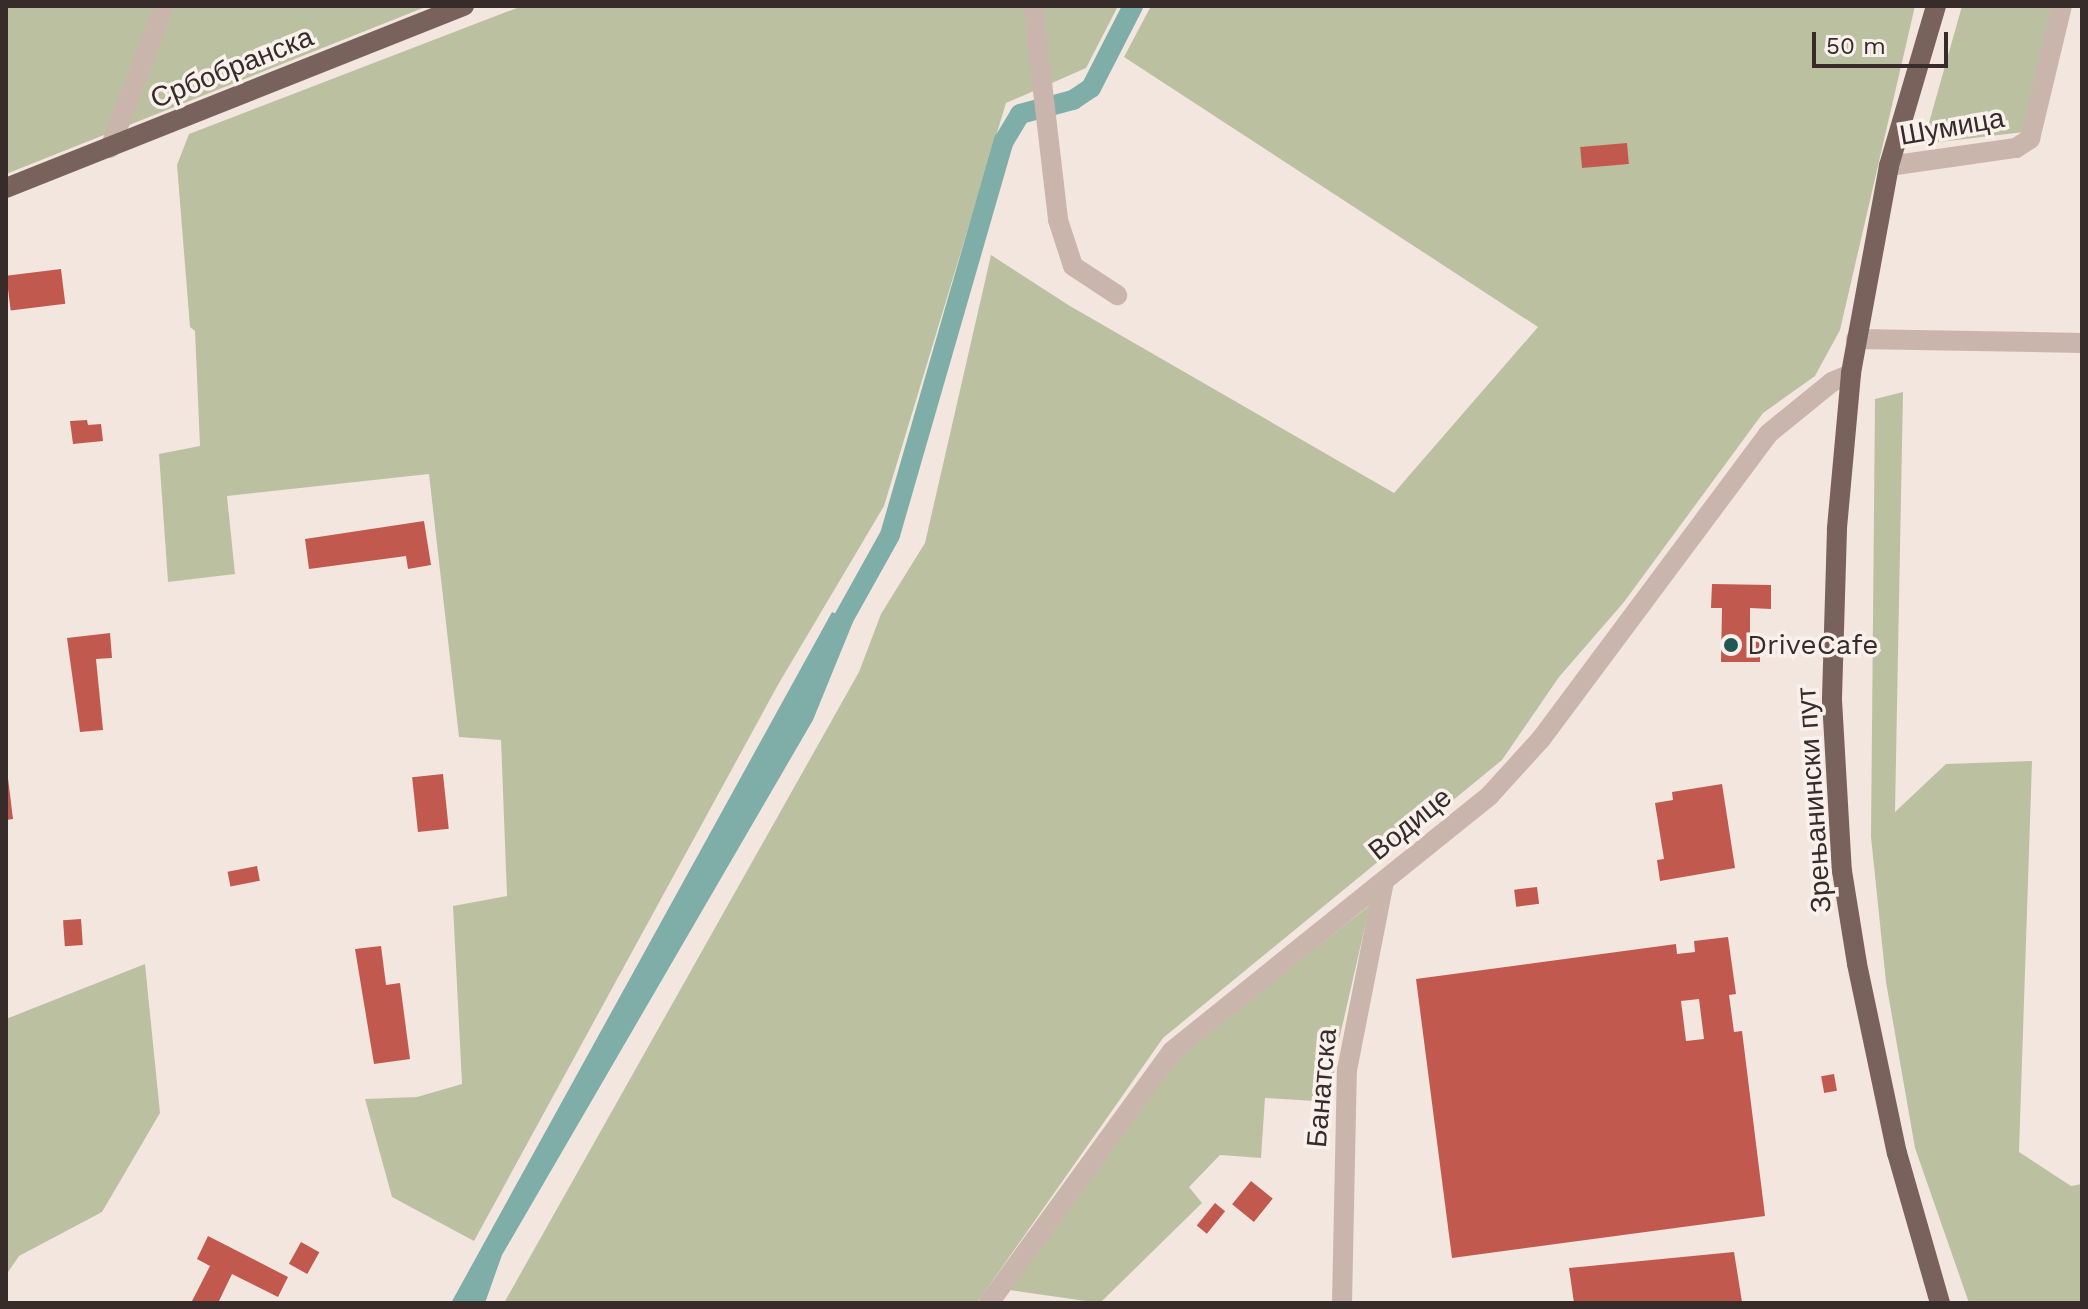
<!DOCTYPE html>
<html>
<head>
<meta charset="utf-8">
<style>
  body { margin:0 }
  #map { position:relative; width:2088px; height:1309px; overflow:hidden; background:#f2e6df; font-family:"Work Sans",sans-serif }
  div>[style] { position:absolute }
  .green>* { inset:0; background:#bbc1a0 }
  .water>* { inset:0; background:#7faea9 }
  .canal>* { height:20px; margin:-10px; padding:0 10px; transform-origin:10px; border-radius:10px; background:#7faea9 }
  .building>* { inset:0; background:#c1594f; transform-origin:0 0 }
  .minor>* { height:20px; margin:-10px; padding:0 10px; transform-origin:10px; border-radius:10px; background:#cab5ac }
  .major>* { height:20px; margin:-10px; padding:0 10px; transform-origin:10px; border-radius:10px; background:#79615c }
  .dots>* { width:22px; height:22px; translate:-50% -50%; box-sizing:border-box; border:4px solid #faf1ec; border-radius:50% }
  span { translate:-50% -50%; white-space:nowrap; text-align:center; line-height:1.15; -webkit-text-stroke:7px #faf1ec; paint-order:stroke }
  .street-label { font-size:28px; color:#382c2a }
  .poi-label { font-size:28px; color:#382c2a }
  .left { translate:0 -50%; text-align:left }
  .frame { position:absolute; inset:0; border:8px solid #382c2a; pointer-events:none }
  .scale { position:absolute; left:1812px; top:32px; width:136px; height:36px; box-sizing:border-box; border:4px solid #382c2a; border-top:0; padding-left:10px; font-size:24px; line-height:28px; white-space:nowrap; color:#382c2a; -webkit-text-stroke:6px #faf1ec; paint-order:stroke }
</style>
</head>
<body>
<div id="map">
  <div class="green">
    <i style="clip-path:polygon(6px 6px,428px 6px,6px 174px)"></i>
    <i style="clip-path:polygon(522px 6px,1118px 6px,1086px 68px,1006px 103px,884px 506px,779px 683px,474px 1241px,392px 1197px,365px 1099px,417px 1097px,462px 1084px,453px 906px,507px 896px,501px 740px,459px 737px,429px 474px,227px 496px,235px 574px,168px 582px,159px 454px,200px 446px,195px 331px,190px 327px,177px 165px,189px 134px)"></i>
    <i style="clip-path:polygon(1151px 6px,1915px 6px,1840px 330px,1815px 376px,1763px 413px,1624px 602px,1559px 677px,1502px 760px,1163px 1038px,977px 1303px,504px 1303px,859px 672px,881px 614px,925px 543px,991px 255px,1070px 306px,1394px 493px,1538px 327px,1124px 57px)"></i>
    <i style="clip-path:polygon(1962px 6px,2054px 6px,2024px 132px,1923px 144px)"></i>
    <i style="clip-path:polygon(1903px 392px,1895px 812px,1946px 764px,2032px 761px,2019px 1152px,2071px 1186px,2082px 1184px,2082px 1303px,1969px 1303px,1915px 1148px,1886px 982px,1871px 837px,1875px 399px)"></i>
    <i style="clip-path:polygon(1370px 905px,1336px 1053px,1331px 1102px,1265px 1098px,1261px 1158px,1220px 1155px,1189px 1187px,1202px 1203px,1100px 1303px,1003px 1289px,1177px 1057px)"></i>
    <i style="clip-path:polygon(145px 964px,160px 1113px,102px 1212px,19px 1256px,6px 1275px,6px 1019px)"></i>
  </div>
  <div class="water">
    <i style="clip-path:polygon(832px 612px,853px 622px,813px 720px,502px 1255px,485px 1303px,451px 1303px)"></i>
  </div>
  <div class="canal">
    <i style="left:831px;top:641px;width:121px;rotate:-60.9deg"></i>
    <i style="left:890px;top:535px;width:410px;rotate:-73.9deg"></i>
    <i style="left:1004px;top:141px;width:31px;rotate:-59deg"></i>
    <i style="left:1020px;top:114px;width:55px;rotate:-14.8deg"></i>
    <i style="left:1073px;top:100px;width:22px;rotate:-34deg"></i>
    <i style="left:1091px;top:88px;width:92px;rotate:-62.9deg"></i>
  </div>
  <div class="building">
    <i style="left:1627px;top:143px;width:21px;height:47px;rotate:85deg"></i>
    <i style="left:61px;top:269px;width:35px;height:55px;rotate:83deg"></i>
    <i style="clip-path:polygon(87px 420px,88px 425px,101px 424px,103px 441px,73px 444px,70px 421px)"></i>
    <i style="clip-path:polygon(424px 521px,431px 565px,408px 569px,406px 556px,309px 569px,305px 539px)"></i>
    <i style="clip-path:polygon(1712px 584px,1771px 585px,1771px 609px,1750px 608px,1750px 641px,1760px 641px,1760px 662px,1721px 662px,1722px 608px,1711px 608px)"></i>
    <i style="clip-path:polygon(110px 633px,112px 658px,96px 659px,103px 730px,80px 732px,67px 638px)"></i>
    <i style="clip-path:polygon(6px 762px,13px 819px,6px 820px)"></i>
    <i style="left:443px;top:774px;width:55px;height:31px;rotate:84deg"></i>
    <i style="clip-path:polygon(1722px 784px,1735px 868px,1660px 881px,1657px 860px,1664px 859px,1655px 803px,1673px 800px,1672px 792px)"></i>
    <i style="left:257px;top:866px;width:15px;height:30px;rotate:79deg"></i>
    <i style="left:1537px;top:887px;width:17px;height:23px;rotate:83deg"></i>
    <i style="left:81px;top:919px;width:26px;height:18px;rotate:86deg"></i>
    <i style="clip-path:polygon(evenodd,1728px 937px,1736px 994px,1729px 995px,1734px 1032px,1742px 1031px,1765px 1216px,1452px 1258px,1416px 979px,1676px 944px,1677px 954px,1695px 952px,1694px 941px,1728px 937px,1699px 999px,1704px 1039px,1686px 1041px,1681px 1001px,1699px 999px)"></i>
    <i style="clip-path:polygon(381px 946px,386px 985px,400px 983px,410px 1059px,374px 1064px,355px 949px)"></i>
    <i style="left:1834px;top:1074px;width:17px;height:13px;rotate:80deg"></i>
    <i style="left:1251px;top:1181px;width:28px;height:30px;rotate:39deg"></i>
    <i style="left:1215px;top:1203px;width:13px;height:29px;rotate:39deg"></i>
    <i style="clip-path:polygon(208px 1236px,288px 1277px,278px 1297px,232px 1274px,218px 1303px,191px 1303px,210px 1266px,197px 1259px)"></i>
    <i style="left:301px;top:1242px;width:21px;height:25px;rotate:29deg"></i>
    <i style="clip-path:polygon(1734px 1252px,1742px 1302px,1574px 1303px,1569px 1268px)"></i>
  </div>
  <div class="minor">
    <i style="left:1033px;top:6px;width:215px;rotate:83.3deg"></i>
    <i style="left:1058px;top:220px;width:48px;rotate:71.9deg"></i>
    <i style="left:1073px;top:266px;width:53px;rotate:33.4deg"></i>
    <i style="left:110px;top:148px;width:152px;rotate:-69.2deg"></i>
    <i style="left:1889px;top:166px;width:128px;rotate:-8.1deg"></i>
    <i style="left:2016px;top:148px;width:17px;rotate:-33deg"></i>
    <i style="left:2030px;top:139px;width:137px;rotate:-76.5deg"></i>
    <i style="left:1856px;top:339px;width:226px;rotate:1deg"></i>
    <i style="left:989px;top:1303px;width:311px;rotate:-54deg"></i>
    <i style="left:1172px;top:1051px;width:408px;rotate:-38.8deg"></i>
    <i style="left:1490px;top:795px;width:76px;rotate:-47.7deg"></i>
    <i style="left:1541px;top:739px;width:380px;rotate:-53.3deg"></i>
    <i style="left:1768px;top:434px;width:82px;rotate:-39.1deg"></i>
    <i style="left:1832px;top:382px;width:21px;rotate:-23deg"></i>
    <i style="left:1342px;top:1303px;width:233px;rotate:-88.8deg"></i>
    <i style="left:1347px;top:1070px;width:193px;rotate:-78.9deg"></i>
  </div>
  <div class="major">
    <i style="left:1936px;top:6px;width:167px;rotate:106.4deg"></i>
    <i style="left:1889px;top:166px;width:211px;rotate:100.4deg"></i>
    <i style="left:1851px;top:374px;width:156px;rotate:95.2deg"></i>
    <i style="left:1837px;top:529px;width:171px;rotate:91.7deg"></i>
    <i style="left:1832px;top:700px;width:171px;rotate:86.7deg"></i>
    <i style="left:1842px;top:871px;width:94px;rotate:80.8deg"></i>
    <i style="left:1857px;top:964px;width:193px;rotate:78.1deg"></i>
    <i style="left:1897px;top:1153px;width:156px;rotate:74deg"></i>
    <i style="left:6px;top:188px;width:493px;rotate:-21.7deg"></i>
  </div>
  <div class="dots">
    <i style="left:1731px;top:645px;background:#215853"></i>
  </div>
  <div class="street-label">
    <span style="left:232px;top:68px;rotate:-22deg">Србобранска</span>
    <span style="left:1952px;top:127px;rotate:-10deg">Шумица</span>
    <span style="left:1814px;top:800px;rotate:-94deg">Зрењанински пут</span>
    <span style="left:1410px;top:824px;rotate:-39deg">Водице</span>
    <span style="left:1322px;top:1088px;rotate:-85deg">Банатска</span>
  </div>
  <div class="poi-label">
    <span class="left" style="left:1747px;top:645px">DriveCafe</span>
  </div>
  <div class="frame"></div>
  <div class="scale">50 m</div>
</div>
</body>
</html>
